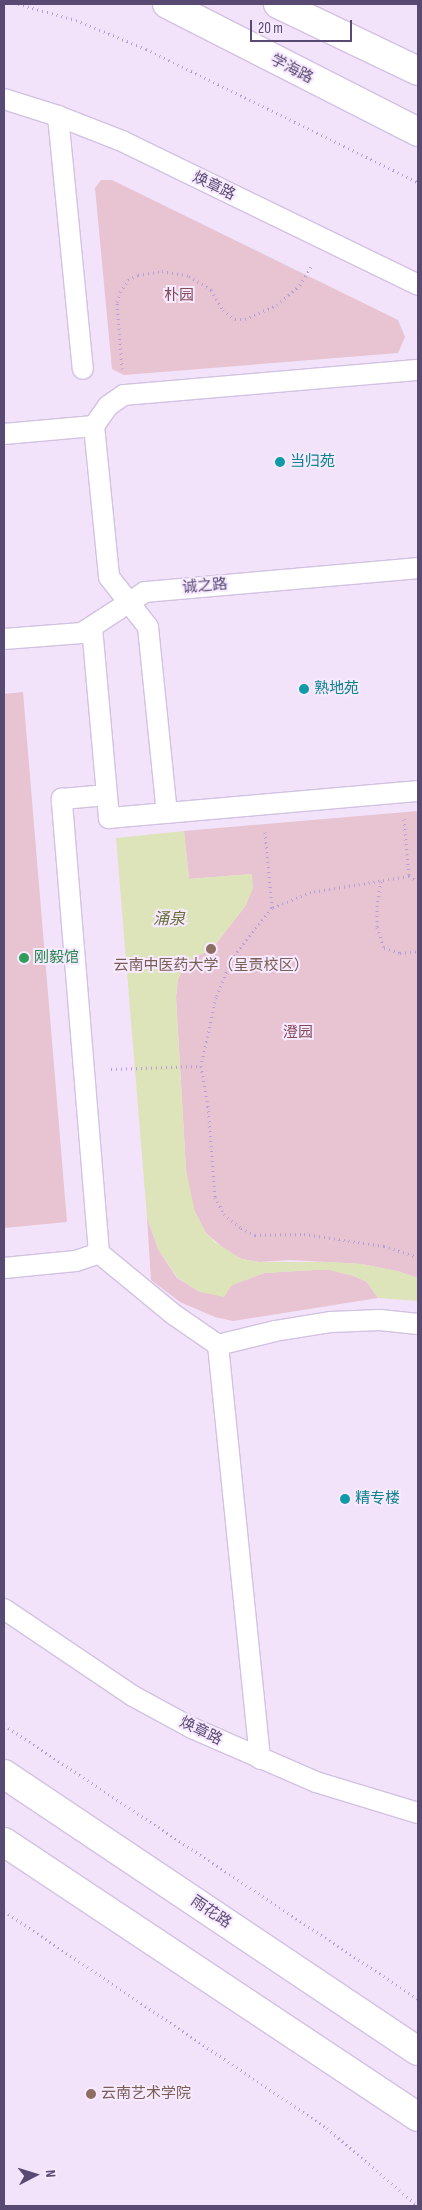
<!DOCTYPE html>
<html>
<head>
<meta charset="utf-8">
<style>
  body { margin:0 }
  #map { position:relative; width:422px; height:2210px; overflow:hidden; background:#f2e3fb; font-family:"Sofia Sans Condensed","Noto Sans SC",sans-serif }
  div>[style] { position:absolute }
  .green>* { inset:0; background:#e8c3d1 }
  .water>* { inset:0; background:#dde4b9 }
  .path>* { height:3px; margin-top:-1.5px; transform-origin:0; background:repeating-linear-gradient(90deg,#b59fd5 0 1px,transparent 0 5px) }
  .roads { filter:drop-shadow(1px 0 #d2c2e1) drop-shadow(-1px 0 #d2c2e1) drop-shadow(0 1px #d2c2e1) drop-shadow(0 -1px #d2c2e1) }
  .service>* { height:20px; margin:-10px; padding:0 10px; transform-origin:10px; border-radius:10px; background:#fff }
  .tertiary>* { height:28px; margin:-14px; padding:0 14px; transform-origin:14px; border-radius:14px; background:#fff }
  .secondary>* { height:28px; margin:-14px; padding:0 14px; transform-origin:14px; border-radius:14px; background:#fff }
  .dots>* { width:14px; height:14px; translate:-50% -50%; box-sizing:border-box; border:2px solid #f7e9fe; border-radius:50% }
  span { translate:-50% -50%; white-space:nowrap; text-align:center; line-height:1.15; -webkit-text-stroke:4px #f7e9fe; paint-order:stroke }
  .street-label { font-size:15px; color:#594a73 }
  .park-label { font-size:15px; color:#844859 }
  .culture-label { font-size:15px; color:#0d838f }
  .left { translate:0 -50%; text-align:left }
  .leisure-label { font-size:15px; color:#27864d }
  .education-label { font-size:15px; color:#785e54 }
  .water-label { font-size:16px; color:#67713c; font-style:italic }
  .frame { position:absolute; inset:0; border:5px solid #594a73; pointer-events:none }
  .north { position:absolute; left:10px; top:2150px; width:50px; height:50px; -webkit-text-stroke:4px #f7e9fe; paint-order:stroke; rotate:85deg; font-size:14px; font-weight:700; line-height:20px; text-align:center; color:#594a73 }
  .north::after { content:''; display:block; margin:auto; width:18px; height:22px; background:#594a73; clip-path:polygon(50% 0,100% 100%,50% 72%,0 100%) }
  .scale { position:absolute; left:250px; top:20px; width:102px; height:22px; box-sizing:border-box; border:2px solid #594a73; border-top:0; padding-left:6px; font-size:15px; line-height:18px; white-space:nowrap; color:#594a73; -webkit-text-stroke:4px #f7e9fe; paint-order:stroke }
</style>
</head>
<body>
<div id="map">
  <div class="green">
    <i style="clip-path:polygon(101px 180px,112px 180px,398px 320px,405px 337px,398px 353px,124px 375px,112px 369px,95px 188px)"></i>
    <i style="clip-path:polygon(23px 692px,67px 1222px,4px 1228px,4px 694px)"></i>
    <i style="clip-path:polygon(418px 811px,418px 1278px,397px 1271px,361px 1264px,290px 1260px,259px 1262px,242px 1259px,228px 1252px,206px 1233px,195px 1212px,190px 1196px,186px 1170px,176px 997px,178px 979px,184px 967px,195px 957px,212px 949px,246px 905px,252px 874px,189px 879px,184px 831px)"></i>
    <i style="clip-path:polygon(147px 1217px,158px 1249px,177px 1278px,200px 1292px,232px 1285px,264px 1273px,315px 1270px,330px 1270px,354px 1276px,367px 1282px,378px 1298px,233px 1321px,215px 1317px,180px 1302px,151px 1280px)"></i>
  </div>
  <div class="water">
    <i style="clip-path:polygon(184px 831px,189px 879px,252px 874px,253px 888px,246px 905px,212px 949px,195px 957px,184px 967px,178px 979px,176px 997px,186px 1170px,195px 1212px,206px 1233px,216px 1243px,242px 1259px,259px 1262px,331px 1262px,361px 1264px,397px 1271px,418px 1278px,418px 1301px,378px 1298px,367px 1282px,354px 1276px,330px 1270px,315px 1270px,264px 1273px,232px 1285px,224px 1297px,200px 1292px,178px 1278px,158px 1249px,147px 1217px,116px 838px)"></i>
  </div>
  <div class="path">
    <i style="left:18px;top:4px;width:60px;rotate:15.4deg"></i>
    <i style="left:76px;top:20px;width:76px;rotate:22.5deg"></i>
    <i style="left:146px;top:49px;width:303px;rotate:26.1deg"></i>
    <i style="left:122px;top:369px;width:67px;rotate:-94.3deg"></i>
    <i style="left:117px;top:302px;width:10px;rotate:-73deg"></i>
    <i style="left:120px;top:292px;width:14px;rotate:-56deg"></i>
    <i style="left:128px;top:280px;width:11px;rotate:-27deg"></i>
    <i style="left:138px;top:275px;width:24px;rotate:-9deg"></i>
    <i style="left:162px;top:271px;width:27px;rotate:10deg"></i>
    <i style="left:189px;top:276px;width:26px;rotate:32deg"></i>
    <i style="left:211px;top:290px;width:23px;rotate:59deg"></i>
    <i style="left:223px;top:310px;width:15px;rotate:37deg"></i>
    <i style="left:235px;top:319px;width:10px"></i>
    <i style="left:245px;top:319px;width:35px;rotate:-24deg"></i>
    <i style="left:277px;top:305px;width:30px;rotate:-41deg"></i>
    <i style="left:300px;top:285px;width:23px;rotate:-59deg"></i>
    <i style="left:404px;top:819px;width:57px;rotate:85deg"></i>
    <i style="left:265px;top:832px;width:76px;rotate:84.7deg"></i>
    <i style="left:381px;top:881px;width:24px;rotate:99deg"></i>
    <i style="left:377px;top:905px;width:22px;rotate:90deg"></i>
    <i style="left:377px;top:927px;width:22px;rotate:72deg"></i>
    <i style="left:384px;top:948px;width:17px;rotate:17deg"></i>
    <i style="left:400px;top:953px;width:18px;rotate:-6deg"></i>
    <i style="left:418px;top:882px;width:11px;rotate:-146deg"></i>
    <i style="left:409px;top:876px;width:99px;rotate:170.7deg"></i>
    <i style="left:311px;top:892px;width:42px;rotate:157.7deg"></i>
    <i style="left:272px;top:908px;width:64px;rotate:128.7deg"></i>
    <i style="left:232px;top:958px;width:42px;rotate:112.3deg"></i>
    <i style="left:216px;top:997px;width:71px;rotate:102.3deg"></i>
    <i style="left:201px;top:1066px;width:41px;rotate:80.1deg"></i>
    <i style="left:208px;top:1106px;width:91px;rotate:85.6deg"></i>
    <i style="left:215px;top:1197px;width:19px;rotate:62deg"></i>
    <i style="left:224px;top:1214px;width:22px;rotate:39deg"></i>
    <i style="left:241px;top:1228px;width:16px;rotate:27deg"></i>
    <i style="left:255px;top:1235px;width:49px;rotate:-1.2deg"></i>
    <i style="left:304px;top:1234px;width:81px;rotate:8.5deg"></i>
    <i style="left:384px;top:1246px;width:36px;rotate:18deg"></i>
    <i style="left:111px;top:1069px;width:90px;rotate:-1.9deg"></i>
    <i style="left:4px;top:1725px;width:496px;rotate:33.5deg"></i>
    <i style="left:4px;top:1911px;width:389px;rotate:33.9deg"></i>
    <i style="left:327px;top:2128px;width:120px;rotate:40.6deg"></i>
  </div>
  <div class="roads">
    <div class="service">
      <i style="left:4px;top:99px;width:57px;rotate:17.5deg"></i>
      <i style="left:58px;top:116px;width:69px;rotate:21.3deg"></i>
      <i style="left:122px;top:141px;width:329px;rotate:25.9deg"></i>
      <i style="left:58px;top:116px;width:254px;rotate:84.4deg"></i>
      <i style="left:94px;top:426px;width:152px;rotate:84.3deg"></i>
      <i style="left:109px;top:577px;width:63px;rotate:52deg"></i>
      <i style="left:148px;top:627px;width:187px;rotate:84.2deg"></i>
      <i style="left:4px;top:434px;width:90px;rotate:-5.1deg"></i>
      <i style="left:94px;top:426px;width:24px;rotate:-55deg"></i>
      <i style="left:108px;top:406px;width:19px;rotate:-35deg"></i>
      <i style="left:124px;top:395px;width:295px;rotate:-4.9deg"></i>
      <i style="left:92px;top:627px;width:192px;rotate:84.9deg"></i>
      <i style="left:109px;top:818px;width:310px;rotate:-5deg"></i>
      <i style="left:4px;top:639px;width:78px;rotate:-4.4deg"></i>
      <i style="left:82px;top:633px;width:75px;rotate:-33.1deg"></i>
      <i style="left:145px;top:592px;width:274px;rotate:-5deg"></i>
      <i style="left:99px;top:1253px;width:96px;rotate:39.5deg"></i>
      <i style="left:173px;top:1314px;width:55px;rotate:34.6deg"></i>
      <i style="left:218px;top:1345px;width:416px;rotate:84.2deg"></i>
      <i style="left:4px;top:1268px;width:72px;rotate:-5.6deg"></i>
      <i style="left:76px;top:1261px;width:24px;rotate:-19deg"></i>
      <i style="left:99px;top:1253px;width:456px;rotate:-94.7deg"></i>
      <i style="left:62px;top:799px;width:45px;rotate:-5.1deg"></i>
      <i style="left:218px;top:1345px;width:59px;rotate:-13.8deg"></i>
      <i style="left:275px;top:1331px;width:57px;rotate:-9.1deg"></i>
      <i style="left:331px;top:1322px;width:49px;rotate:-2.3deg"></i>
      <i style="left:380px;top:1320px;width:38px;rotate:6deg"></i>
      <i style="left:4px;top:1609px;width:156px;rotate:34deg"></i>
      <i style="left:133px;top:1696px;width:67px;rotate:28.5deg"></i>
      <i style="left:192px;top:1728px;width:135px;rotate:23.5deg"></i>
      <i style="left:316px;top:1782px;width:107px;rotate:16.9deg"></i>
    </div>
    <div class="tertiary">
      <i style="left:4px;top:1774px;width:498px;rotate:33.8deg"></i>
      <i style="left:4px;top:1842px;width:497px;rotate:33.6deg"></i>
    </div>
    <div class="secondary">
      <i style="left:167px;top:4px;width:282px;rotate:27deg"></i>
      <i style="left:278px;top:4px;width:155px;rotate:25.6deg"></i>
    </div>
  </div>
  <div class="dots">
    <i style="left:280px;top:462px;background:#0f9aa8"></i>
    <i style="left:304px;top:689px;background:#0f9aa8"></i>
    <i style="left:211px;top:949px;background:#8d6e63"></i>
    <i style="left:24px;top:958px;background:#2e9e5b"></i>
    <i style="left:345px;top:1499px;background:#0f9aa8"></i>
    <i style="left:91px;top:2094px;background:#8d6e63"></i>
  </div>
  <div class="street-label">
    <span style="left:292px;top:69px;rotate:27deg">学海路</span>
    <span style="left:214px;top:186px;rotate:26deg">焕章路</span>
    <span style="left:205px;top:586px;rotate:-5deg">诚之路</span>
    <span style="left:201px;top:1731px;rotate:26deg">焕章路</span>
    <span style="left:211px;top:1912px;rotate:34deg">雨花路</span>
  </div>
  <div class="park-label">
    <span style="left:179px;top:296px">朴园</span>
    <span style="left:298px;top:1033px">澄园</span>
  </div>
  <div class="culture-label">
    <span class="left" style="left:290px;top:462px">当归苑</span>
    <span class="left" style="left:314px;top:689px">熟地苑</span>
    <span class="left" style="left:355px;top:1499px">精专楼</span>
  </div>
  <div class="leisure-label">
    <span class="left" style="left:34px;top:958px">刚毅馆</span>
  </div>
  <div class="education-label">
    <span style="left:211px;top:966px">云南中医药大学（呈贡校区）</span>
    <span class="left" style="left:101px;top:2094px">云南艺术学院</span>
  </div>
  <div class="water-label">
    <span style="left:169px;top:920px">涌泉</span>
  </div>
  <div class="frame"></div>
  <div class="north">N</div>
  <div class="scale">20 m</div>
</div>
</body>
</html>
